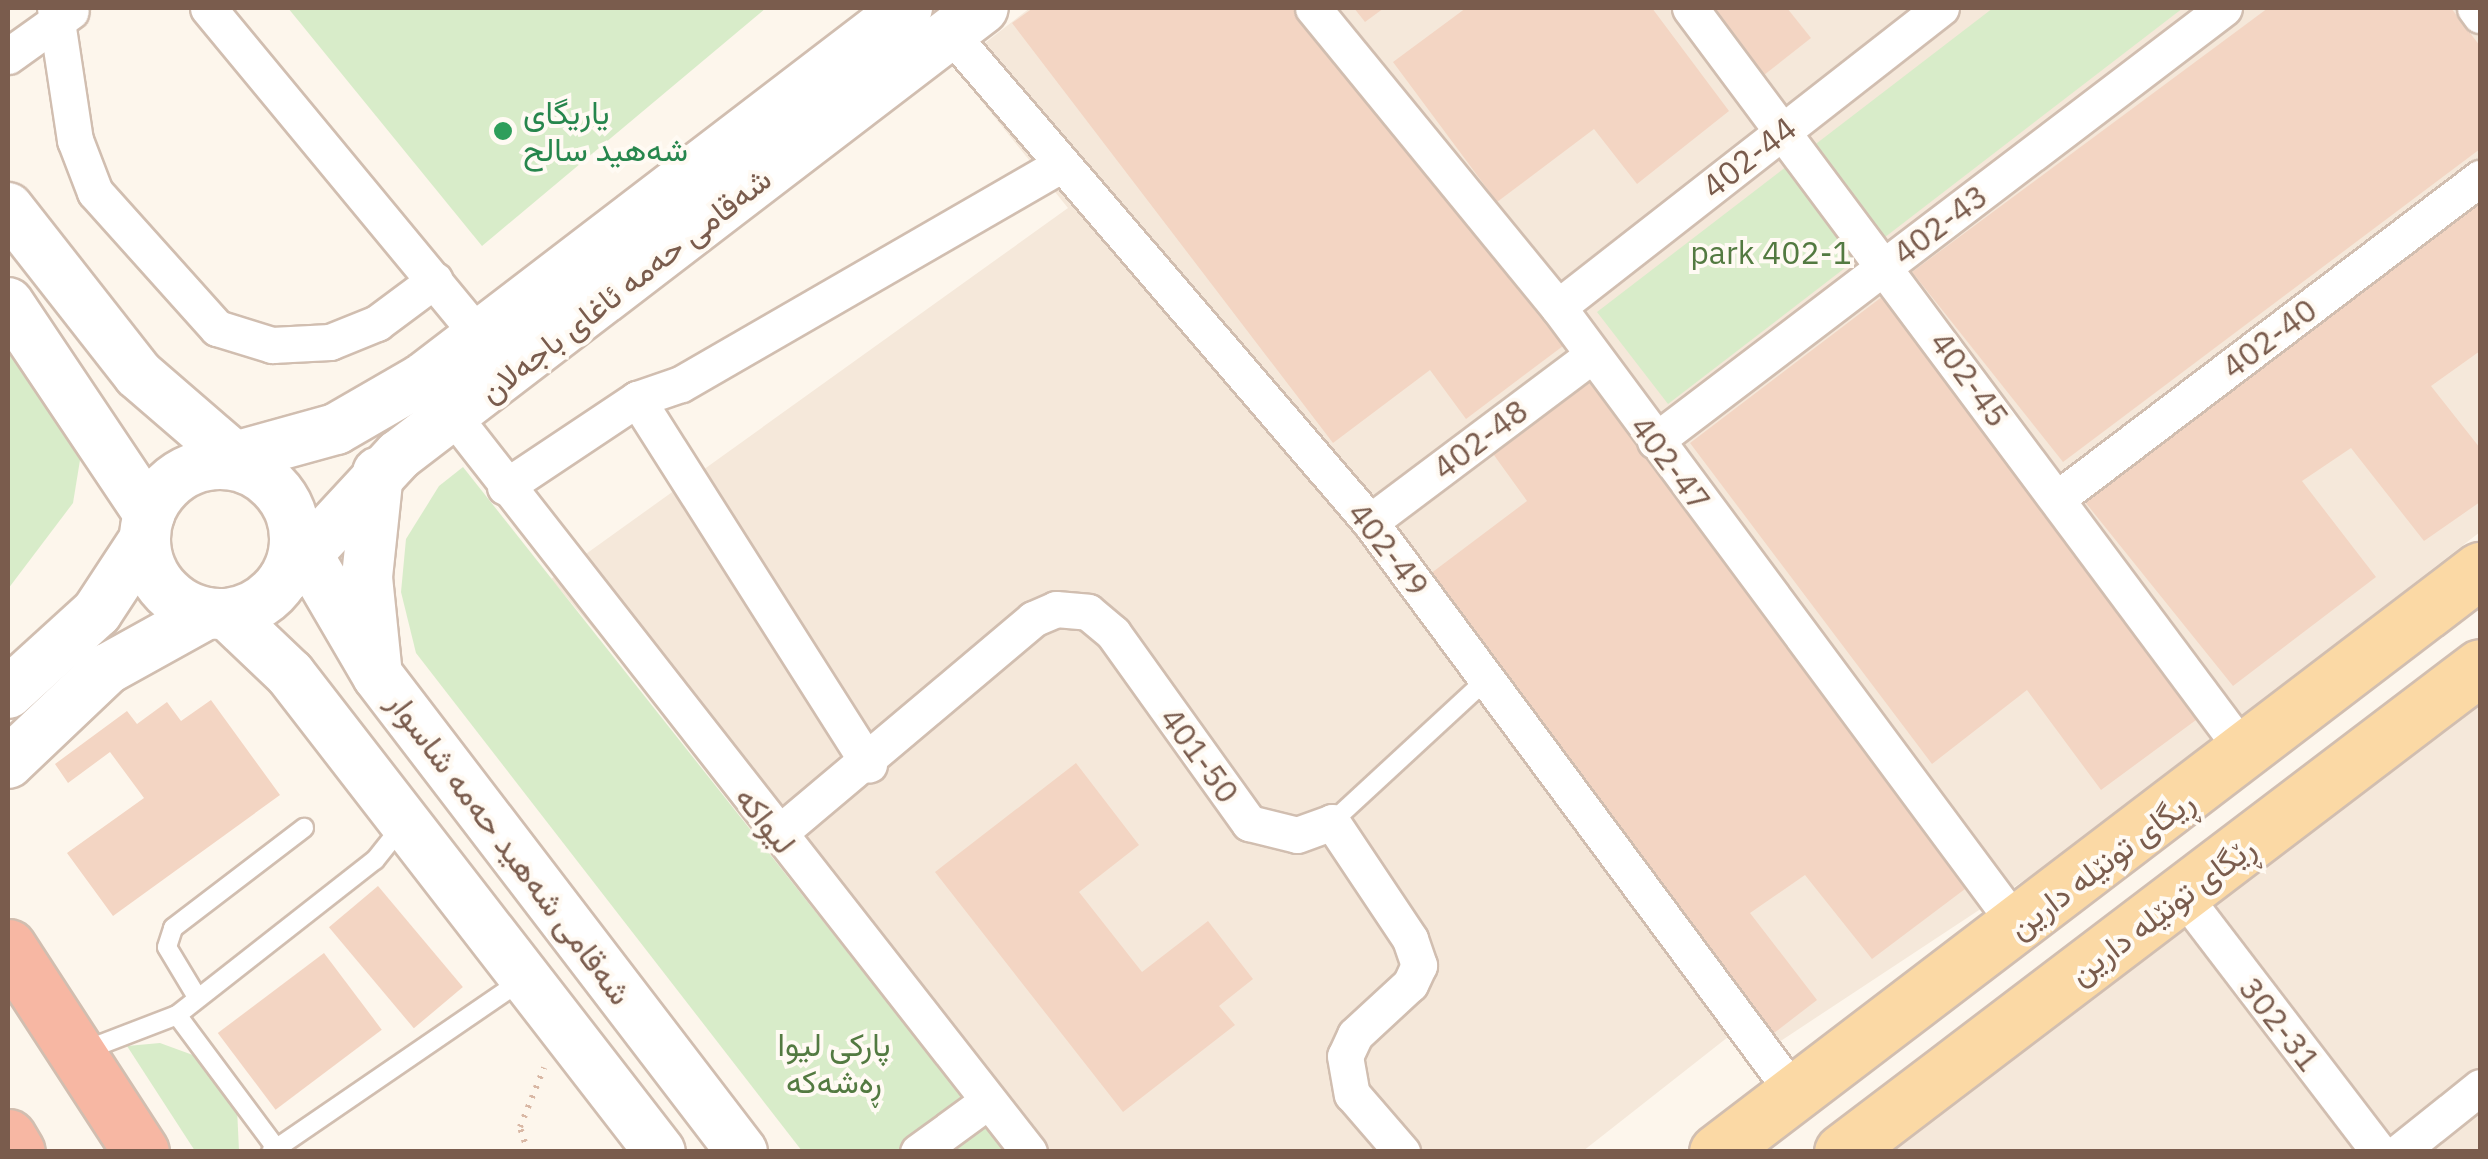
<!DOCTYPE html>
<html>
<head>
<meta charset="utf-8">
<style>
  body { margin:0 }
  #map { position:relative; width:2488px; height:1159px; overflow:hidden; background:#fdf6ec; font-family:"IBM Plex Sans",Vazirmatn,sans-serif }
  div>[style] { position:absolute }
  .residential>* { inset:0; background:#f5e8da }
  .green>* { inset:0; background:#d8ecc9 }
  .building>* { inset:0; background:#f3d5c3; transform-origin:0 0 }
  .path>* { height:6px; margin-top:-3px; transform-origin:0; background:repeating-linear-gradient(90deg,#d9b8a5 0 2.5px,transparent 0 10.5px) }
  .roads { filter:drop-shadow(2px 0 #d1beb0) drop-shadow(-2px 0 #d1beb0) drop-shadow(0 2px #d1beb0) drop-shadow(0 -2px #d1beb0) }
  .lane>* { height:18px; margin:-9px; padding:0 9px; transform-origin:9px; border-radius:9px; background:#fff }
  .street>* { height:35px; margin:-17.5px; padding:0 17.5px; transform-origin:17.5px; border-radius:17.5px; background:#fff }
  .secondary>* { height:50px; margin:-25px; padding:0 25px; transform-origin:25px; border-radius:25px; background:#fff }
  .secondary>.ring { margin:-25px; padding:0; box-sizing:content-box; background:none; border:50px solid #fff; border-radius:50% }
  .primary>* { height:55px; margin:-27.5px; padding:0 27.5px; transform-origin:27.5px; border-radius:27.5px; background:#fbd9a5 }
  .highway>* { height:55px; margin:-27.5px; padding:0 27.5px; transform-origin:27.5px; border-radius:27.5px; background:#f7b7a3 }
  .dots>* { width:28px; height:28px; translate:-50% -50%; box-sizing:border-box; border:5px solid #fffaf3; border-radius:50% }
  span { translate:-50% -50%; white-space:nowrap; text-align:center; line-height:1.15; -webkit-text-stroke:8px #fffaf3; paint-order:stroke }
  .leisure-label { font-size:32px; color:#27864d }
  .left { translate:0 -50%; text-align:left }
  .street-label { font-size:32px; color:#7a5c4d }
  .park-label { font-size:32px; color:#537a41 }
  .frame { position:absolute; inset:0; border:10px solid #7a5c4d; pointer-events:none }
</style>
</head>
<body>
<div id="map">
  <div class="residential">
    <i style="clip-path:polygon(1030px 8px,2480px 8px,2480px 532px,2067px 852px,1776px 1044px,1756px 1015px,1583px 1151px,1038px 1151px,551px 579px,1068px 208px,954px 67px)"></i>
    <i style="clip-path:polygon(2480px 694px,2480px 1151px,1868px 1151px)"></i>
  </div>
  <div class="green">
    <i style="clip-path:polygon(288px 8px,766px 8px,482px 246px)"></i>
    <i style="clip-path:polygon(1993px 8px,2183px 8px,1668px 404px,1597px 312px)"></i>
    <i style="clip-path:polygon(8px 346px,81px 454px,73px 503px,8px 589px)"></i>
    <i style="clip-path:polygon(463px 467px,1005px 1151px,802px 1151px,416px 653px,401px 592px,406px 539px,439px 486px)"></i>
    <i style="clip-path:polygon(160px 1043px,201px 1058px,237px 1108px,239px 1151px,195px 1151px,127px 1046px)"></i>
  </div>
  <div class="building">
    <i style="clip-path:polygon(1033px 8px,1293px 8px,1563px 346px,1466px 419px,1430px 370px,1333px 443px,1012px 23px)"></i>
    <i style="clip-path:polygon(1354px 8px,1384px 8px,1365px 22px)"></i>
    <i style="clip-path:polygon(1466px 8px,1652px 8px,1729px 111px,1637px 184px,1594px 129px,1497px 202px,1393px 62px)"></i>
    <i style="clip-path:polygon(1710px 8px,1787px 8px,1811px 38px,1764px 75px)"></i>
    <i style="clip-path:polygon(2268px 8px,2451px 8px,2480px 46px,2480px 149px,2063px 462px,1912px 272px)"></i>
    <i style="clip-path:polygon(2480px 200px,2480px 351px,2431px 386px,2480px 448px,2480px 502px,2424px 541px,2351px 448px,2302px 481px,2376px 577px,2233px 686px,2081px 497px)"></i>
    <i style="clip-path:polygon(1883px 296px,2196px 720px,2101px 790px,2027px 690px,1932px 764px,1690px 443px)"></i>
    <i style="clip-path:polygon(1586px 378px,1965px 889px,1872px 959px,1805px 875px,1750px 913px,1817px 1000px,1774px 1033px,1430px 574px,1527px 501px,1491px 451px)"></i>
    <i style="clip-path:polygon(211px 700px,280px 795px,113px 916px,67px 853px,144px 798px,110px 752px,68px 783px,55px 764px,127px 711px,137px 724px,167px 702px,181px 721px)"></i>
    <i style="clip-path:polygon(1076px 763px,1139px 845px,1079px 892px,1142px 972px,1208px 921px,1253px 979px,1219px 1006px,1235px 1025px,1123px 1112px,935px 872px)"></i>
    <i style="left:378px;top:886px;width:132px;height:64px;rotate:50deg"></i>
    <i style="left:324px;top:953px;width:96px;height:133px;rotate:53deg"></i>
  </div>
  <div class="path">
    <i style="left:528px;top:1152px;width:26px;rotate:-108deg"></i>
    <i style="left:520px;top:1127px;width:64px;rotate:-67.9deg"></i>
  </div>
  <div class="roads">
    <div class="lane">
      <i style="left:1332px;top:822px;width:212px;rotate:-42.7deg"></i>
      <i style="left:197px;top:997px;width:58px;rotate:-121deg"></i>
      <i style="left:167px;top:947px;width:20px;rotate:-72deg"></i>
      <i style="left:173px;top:928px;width:165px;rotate:-37.4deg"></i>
      <i style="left:177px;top:1015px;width:166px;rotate:53.3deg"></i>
      <i style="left:86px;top:1050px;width:97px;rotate:-21deg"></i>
      <i style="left:177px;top:1015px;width:251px;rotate:-38.1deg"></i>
      <i style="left:375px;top:860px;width:43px;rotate:-51.5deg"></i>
      <i style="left:271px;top:1152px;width:304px;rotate:-34.4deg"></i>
    </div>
    <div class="street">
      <i style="left:55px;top:8px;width:134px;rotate:81.4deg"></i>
      <i style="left:75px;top:140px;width:56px;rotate:69deg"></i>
      <i style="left:95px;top:192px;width:183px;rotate:48.1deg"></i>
      <i style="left:217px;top:328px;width:58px;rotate:17.2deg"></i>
      <i style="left:272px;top:345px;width:58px;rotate:-3deg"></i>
      <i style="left:330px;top:342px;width:51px;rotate:-22deg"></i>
      <i style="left:377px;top:323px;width:72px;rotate:-36.6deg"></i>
      <i style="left:208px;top:8px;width:430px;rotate:50.4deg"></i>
      <i style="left:1313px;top:8px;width:387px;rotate:50.7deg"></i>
      <i style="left:1558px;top:307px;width:772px;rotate:53.43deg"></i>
      <i style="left:1690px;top:8px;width:930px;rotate:53.3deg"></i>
      <i style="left:2475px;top:8px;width:9px;rotate:54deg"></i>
      <i style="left:950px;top:33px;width:645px;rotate:49.34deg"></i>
      <i style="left:1370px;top:522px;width:710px;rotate:53.42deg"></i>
      <i style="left:8px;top:56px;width:77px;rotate:-35.5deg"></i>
      <i style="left:1558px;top:307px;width:486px;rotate:-38deg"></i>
      <i style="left:637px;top:399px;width:433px;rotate:57.6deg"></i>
      <i style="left:454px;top:417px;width:933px;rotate:51.96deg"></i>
      <i style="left:1655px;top:441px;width:715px;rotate:-37.27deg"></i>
      <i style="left:505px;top:487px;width:159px;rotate:-33.7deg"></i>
      <i style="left:637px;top:399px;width:46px;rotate:-18.8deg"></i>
      <i style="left:681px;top:384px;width:436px;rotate:-30deg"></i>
      <i style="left:2058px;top:498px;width:530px;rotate:-37.17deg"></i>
      <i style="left:1370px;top:522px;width:275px;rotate:-36.9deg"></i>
      <i style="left:778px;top:834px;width:334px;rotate:-40.1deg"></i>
      <i style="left:1033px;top:619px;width:25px;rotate:-23deg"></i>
      <i style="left:1056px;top:609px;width:32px;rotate:5deg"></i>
      <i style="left:1088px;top:612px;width:33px;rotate:40deg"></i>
      <i style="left:1113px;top:633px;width:234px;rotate:54.4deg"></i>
      <i style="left:1249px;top:823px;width:49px;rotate:14deg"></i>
      <i style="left:1297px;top:835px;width:37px;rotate:-20deg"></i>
      <i style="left:1332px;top:822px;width:141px;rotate:56.3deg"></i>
      <i style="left:1410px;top:939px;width:28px;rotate:71deg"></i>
      <i style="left:1419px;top:965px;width:21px;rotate:115deg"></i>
      <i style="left:1410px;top:984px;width:75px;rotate:137.2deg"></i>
      <i style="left:1355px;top:1035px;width:23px;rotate:115deg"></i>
      <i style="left:1345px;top:1056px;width:39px;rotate:80deg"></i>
      <i style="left:1352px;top:1094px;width:77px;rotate:49.2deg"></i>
      <i style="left:2182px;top:894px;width:325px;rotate:52.6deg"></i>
      <i style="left:918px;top:1152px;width:87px;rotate:-36.1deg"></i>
      <i style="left:2399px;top:1152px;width:104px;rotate:-38.7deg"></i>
    </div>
    <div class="secondary">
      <i style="left:8px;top:208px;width:211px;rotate:51.9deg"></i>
      <i style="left:138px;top:374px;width:145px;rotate:40.8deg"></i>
      <i style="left:8px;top:303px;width:254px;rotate:56.2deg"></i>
      <i style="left:209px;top:464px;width:132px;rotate:-15.4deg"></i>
      <i style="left:336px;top:429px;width:98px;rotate:-30deg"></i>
      <i style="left:421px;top:380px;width:612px;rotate:-37.43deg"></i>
      <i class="ring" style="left:145px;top:464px;width:100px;height:100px"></i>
      <i style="left:295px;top:534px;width:164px;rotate:59.7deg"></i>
      <i style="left:378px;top:676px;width:599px;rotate:52.59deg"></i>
      <i style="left:284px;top:579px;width:169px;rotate:-47.2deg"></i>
      <i style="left:399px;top:455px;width:735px;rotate:-37.43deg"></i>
      <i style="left:227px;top:614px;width:87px;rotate:43.6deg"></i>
      <i style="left:290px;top:674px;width:604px;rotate:52.26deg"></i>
      <i style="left:376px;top:666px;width:89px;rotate:-95.8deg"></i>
      <i style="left:367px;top:577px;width:105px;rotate:-84deg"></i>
      <i style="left:8px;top:693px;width:120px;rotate:-42.3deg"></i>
      <i style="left:97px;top:612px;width:87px;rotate:-56.7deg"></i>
      <i style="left:8px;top:763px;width:137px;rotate:-43.5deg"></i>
      <i style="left:107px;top:669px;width:115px;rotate:-29deg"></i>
    </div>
    <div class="primary">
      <i style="left:1717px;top:1152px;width:960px;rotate:-37.34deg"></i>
      <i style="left:1842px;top:1152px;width:801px;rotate:-37.24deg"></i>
    </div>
    <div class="highway">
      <i style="left:8px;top:947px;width:244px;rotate:57deg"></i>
      <i style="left:8px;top:1137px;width:17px;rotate:59deg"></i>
    </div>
  </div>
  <div class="dots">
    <i style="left:503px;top:131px;background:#2e9e5b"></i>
  </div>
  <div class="leisure-label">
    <span class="left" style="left:523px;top:131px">یاریگای<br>شەهید سالح</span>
  </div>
  <div class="street-label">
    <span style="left:1749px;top:157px;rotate:-38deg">402-44</span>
    <span style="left:1940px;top:224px;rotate:-37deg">402-43</span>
    <span style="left:625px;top:285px;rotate:-38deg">شەقامی حەمە ئاغای باجەلان</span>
    <span style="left:2269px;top:338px;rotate:-37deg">402-40</span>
    <span style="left:1970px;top:379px;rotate:54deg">402-45</span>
    <span style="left:1480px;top:439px;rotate:-37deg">402-48</span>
    <span style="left:1671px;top:463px;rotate:53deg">402-47</span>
    <span style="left:1389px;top:549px;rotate:52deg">402-49</span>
    <span style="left:1200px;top:755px;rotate:54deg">401-50</span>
    <span style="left:766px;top:820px;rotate:52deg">لیواکە</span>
    <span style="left:510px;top:848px;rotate:53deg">شەقامی شەهید حەمە شاسوار</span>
    <span style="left:2101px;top:864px;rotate:-37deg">ڕیگای تونێلە دارین</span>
    <span style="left:2162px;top:910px;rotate:-37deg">ڕێگای تونێلە دارین</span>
    <span style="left:2280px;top:1024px;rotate:52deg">302-31</span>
  </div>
  <div class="park-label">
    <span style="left:1771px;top:252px">park 402-1</span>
    <span style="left:834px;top:1063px">پارکی لیوا<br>ڕەشەکە</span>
  </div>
  <div class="frame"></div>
</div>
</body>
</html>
